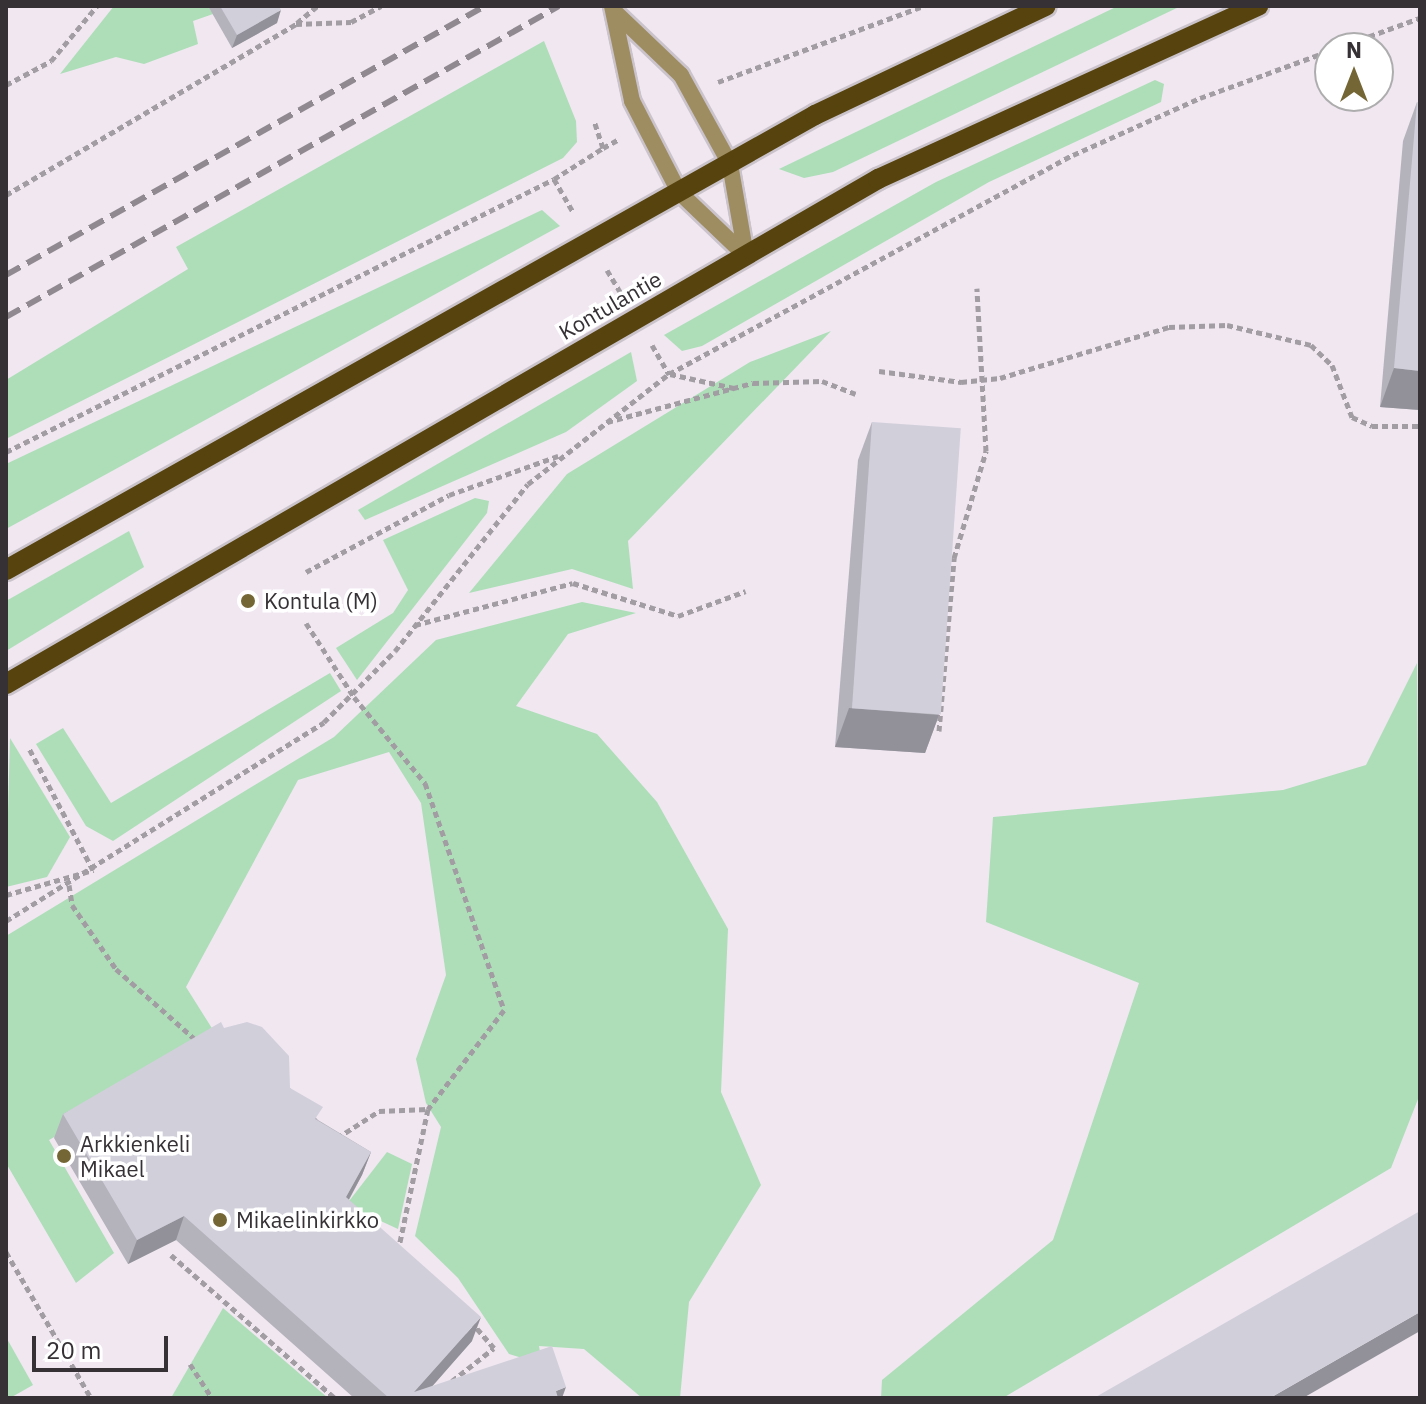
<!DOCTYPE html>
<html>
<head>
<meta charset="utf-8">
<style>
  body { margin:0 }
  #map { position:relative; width:1426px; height:1404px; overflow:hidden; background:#f0e7f1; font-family:"IBM Plex Sans",sans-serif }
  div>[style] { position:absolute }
  .green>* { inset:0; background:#addeb8 }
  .path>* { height:5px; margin-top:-2.5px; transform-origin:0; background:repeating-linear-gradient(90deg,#a29ca3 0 6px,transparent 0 10px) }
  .roads { filter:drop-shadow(2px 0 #cbc3cb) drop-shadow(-2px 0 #cbc3cb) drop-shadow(0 2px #cbc3cb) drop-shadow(0 -2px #cbc3cb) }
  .tertiary>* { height:16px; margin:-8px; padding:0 8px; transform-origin:8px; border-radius:8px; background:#9f8d62 }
  .primary>* { height:20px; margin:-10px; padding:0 10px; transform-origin:10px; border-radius:10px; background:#56430e }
  .rail>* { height:6px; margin-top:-3px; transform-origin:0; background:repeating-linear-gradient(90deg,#908990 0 16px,transparent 0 24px) }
  .wall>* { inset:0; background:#b4b2bb }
  .shaded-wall>* { inset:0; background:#929199 }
  .building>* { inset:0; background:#d1cfda; transform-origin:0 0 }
  .dots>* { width:22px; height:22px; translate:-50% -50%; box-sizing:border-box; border:4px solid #fff; border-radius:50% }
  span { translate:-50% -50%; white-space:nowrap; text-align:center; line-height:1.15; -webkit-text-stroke:7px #fff; paint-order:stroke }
  .street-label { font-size:22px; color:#353135 }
  .poi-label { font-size:22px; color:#353135 }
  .left { translate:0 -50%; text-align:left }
  .frame { position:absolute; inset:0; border:8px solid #353135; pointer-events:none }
  .north { position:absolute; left:1314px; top:32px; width:80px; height:80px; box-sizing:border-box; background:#fff; border:2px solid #aeadae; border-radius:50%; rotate:0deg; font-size:22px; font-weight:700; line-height:32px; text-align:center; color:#353135 }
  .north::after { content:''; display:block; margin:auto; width:28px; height:36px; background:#756735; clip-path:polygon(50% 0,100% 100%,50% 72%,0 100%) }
  .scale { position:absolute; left:32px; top:1336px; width:136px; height:36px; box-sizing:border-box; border:4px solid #353135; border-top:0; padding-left:10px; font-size:24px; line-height:28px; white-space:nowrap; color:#353135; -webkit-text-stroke:6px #fff; paint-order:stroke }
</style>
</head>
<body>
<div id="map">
  <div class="green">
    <i style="clip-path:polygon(114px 6px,208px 6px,213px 14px,193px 21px,198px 44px,144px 64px,116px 57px,60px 74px)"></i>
    <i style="clip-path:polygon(1118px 6px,1181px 6px,833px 172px,804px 178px,779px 169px)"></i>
    <i style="clip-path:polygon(544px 41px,576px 121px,577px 142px,563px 158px,6px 439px,6px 380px,188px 269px,176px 247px)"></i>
    <i style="clip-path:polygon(1155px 80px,1164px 84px,1161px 102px,989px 182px,702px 346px,682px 351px,664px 335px,936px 182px)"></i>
    <i style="clip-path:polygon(542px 210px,560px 226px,6px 529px,6px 464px)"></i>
    <i style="clip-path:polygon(831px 331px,628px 541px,633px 589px,572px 569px,469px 593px,567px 474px,750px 362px)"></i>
    <i style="clip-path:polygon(631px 352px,637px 381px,566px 432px,365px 520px,358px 510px)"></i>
    <i style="clip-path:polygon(475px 498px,489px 501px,487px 513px,357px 680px,336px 648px,393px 613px,408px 590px,383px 540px)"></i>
    <i style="clip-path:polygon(129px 531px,144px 567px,6px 651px,6px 601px)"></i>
    <i style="clip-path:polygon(582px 602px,636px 613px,568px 634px,516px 706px,597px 734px,657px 802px,728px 929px,721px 1092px,761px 1185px,689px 1302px,680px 1398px,642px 1398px,584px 1349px,539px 1346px,542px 1364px,509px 1354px,458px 1278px,415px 1236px,441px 1127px,426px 1103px,416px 1059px,446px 975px,421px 803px,389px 752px,298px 780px,186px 987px,225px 1049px,212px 1046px,49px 1140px,114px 1253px,76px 1283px,6px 1163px,6px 936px,334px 737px,436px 640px)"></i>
    <i style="clip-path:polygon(1417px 663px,1420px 1094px,1391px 1168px,1003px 1398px,881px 1398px,882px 1380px,1053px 1240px,1139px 983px,986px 922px,993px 817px,1283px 790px,1366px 765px)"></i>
    <i style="clip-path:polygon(330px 673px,341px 691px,113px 841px,86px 826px,36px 744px,63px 728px,111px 803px)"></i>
    <i style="clip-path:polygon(10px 738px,70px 837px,47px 877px,6px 887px)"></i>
    <i style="clip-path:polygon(387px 1152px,412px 1164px,398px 1229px,346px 1205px)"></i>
    <i style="clip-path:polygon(223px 1308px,328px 1398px,171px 1398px)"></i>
    <i style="clip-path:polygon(6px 1337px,33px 1385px,10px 1398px,6px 1398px)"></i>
  </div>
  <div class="path">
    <i style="left:297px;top:23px;width:26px;rotate:-40deg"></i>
    <i style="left:718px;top:82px;width:220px;rotate:-20.3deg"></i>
    <i style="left:6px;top:85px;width:51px;rotate:-28.1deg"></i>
    <i style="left:51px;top:61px;width:72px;rotate:-50.1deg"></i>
    <i style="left:603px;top:148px;width:18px;rotate:-29deg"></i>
    <i style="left:554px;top:179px;width:39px;rotate:60deg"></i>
    <i style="left:6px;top:195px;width:337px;rotate:-30.5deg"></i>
    <i style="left:296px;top:24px;width:55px;rotate:-2.1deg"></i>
    <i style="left:351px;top:22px;width:34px;rotate:-28deg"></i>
    <i style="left:607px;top:270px;width:26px;rotate:59deg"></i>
    <i style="left:652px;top:345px;width:34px;rotate:60deg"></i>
    <i style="left:879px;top:371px;width:83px;rotate:7.6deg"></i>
    <i style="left:961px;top:382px;width:39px;rotate:-6deg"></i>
    <i style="left:1000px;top:378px;width:177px;rotate:-16.8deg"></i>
    <i style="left:1169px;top:327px;width:58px;rotate:-2deg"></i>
    <i style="left:1227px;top:325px;width:86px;rotate:13.4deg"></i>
    <i style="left:1311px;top:345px;width:29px;rotate:44deg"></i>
    <i style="left:1332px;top:365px;width:56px;rotate:69deg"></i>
    <i style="left:1352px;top:417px;width:22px;rotate:24deg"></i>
    <i style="left:1372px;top:426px;width:48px"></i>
    <i style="left:670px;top:374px;width:70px;rotate:12.4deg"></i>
    <i style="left:607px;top:422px;width:151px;rotate:-15deg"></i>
    <i style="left:753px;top:383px;width:69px;rotate:-1.7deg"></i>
    <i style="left:822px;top:381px;width:36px;rotate:21deg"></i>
    <i style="left:6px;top:452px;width:612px;rotate:-26.48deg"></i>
    <i style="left:554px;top:179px;width:58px;rotate:-32.3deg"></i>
    <i style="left:603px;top:148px;width:29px;rotate:-108deg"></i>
    <i style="left:306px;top:572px;width:162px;rotate:-28.3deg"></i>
    <i style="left:449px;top:495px;width:116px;rotate:-19.7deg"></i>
    <i style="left:306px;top:623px;width:88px;rotate:57deg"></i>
    <i style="left:354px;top:697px;width:112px;rotate:50.5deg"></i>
    <i style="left:425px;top:783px;width:240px;rotate:70.8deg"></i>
    <i style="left:504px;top:1010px;width:125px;rotate:127.5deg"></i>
    <i style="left:428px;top:1109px;width:145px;rotate:101.9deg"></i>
    <i style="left:415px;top:625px;width:163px;rotate:-14.9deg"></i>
    <i style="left:573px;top:583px;width:110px;rotate:17.4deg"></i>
    <i style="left:678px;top:616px;width:72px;rotate:-20.2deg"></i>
    <i style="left:939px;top:731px;width:174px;rotate:-85deg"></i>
    <i style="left:954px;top:558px;width:112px;rotate:-73.3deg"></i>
    <i style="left:986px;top:451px;width:163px;rotate:-93.2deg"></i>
    <i style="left:69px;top:885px;width:20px;rotate:81deg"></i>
    <i style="left:72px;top:905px;width:78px;rotate:55.5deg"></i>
    <i style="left:116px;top:969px;width:107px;rotate:41.6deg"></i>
    <i style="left:6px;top:895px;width:91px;rotate:-16deg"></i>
    <i style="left:93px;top:870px;width:138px;rotate:-117.7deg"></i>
    <i style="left:6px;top:921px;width:375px;rotate:-32deg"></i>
    <i style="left:324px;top:722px;width:100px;rotate:-45deg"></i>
    <i style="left:395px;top:651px;width:213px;rotate:-51.5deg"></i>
    <i style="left:528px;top:484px;width:179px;rotate:-38deg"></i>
    <i style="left:669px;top:374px;width:460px;rotate:-28.5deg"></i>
    <i style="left:1073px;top:155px;width:139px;rotate:-24.2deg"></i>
    <i style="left:1200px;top:98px;width:234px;rotate:-20deg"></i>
    <i style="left:337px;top:1138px;width:50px;rotate:-32.7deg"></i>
    <i style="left:379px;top:1111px;width:49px;rotate:-2.3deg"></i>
    <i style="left:6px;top:1252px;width:169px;rotate:59.8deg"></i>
    <i style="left:171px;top:1255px;width:218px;rotate:41.1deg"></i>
    <i style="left:190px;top:1364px;width:40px;rotate:57.1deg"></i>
    <i style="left:452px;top:1381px;width:53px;rotate:-38.2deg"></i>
    <i style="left:494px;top:1348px;width:32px;rotate:-131deg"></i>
  </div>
  <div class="roads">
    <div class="tertiary">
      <i style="left:612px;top:6px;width:97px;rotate:78.1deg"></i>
      <i style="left:632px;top:101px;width:102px;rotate:62.7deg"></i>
      <i style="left:679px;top:192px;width:93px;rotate:43.7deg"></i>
      <i style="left:615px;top:12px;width:91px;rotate:43.7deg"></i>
      <i style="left:681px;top:75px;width:102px;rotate:61.2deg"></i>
      <i style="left:730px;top:164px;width:93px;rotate:80.1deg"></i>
    </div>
    <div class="primary">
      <i style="left:6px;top:570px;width:928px;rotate:-29.35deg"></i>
      <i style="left:815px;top:115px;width:255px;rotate:-25.3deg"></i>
      <i style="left:6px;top:684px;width:1008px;rotate:-30.08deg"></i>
      <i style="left:878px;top:179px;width:418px;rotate:-24.5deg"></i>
    </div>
  </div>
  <div class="rail">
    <i style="left:6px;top:275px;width:549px;rotate:-29.32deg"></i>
    <i style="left:6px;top:317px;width:634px;rotate:-29.35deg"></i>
  </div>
  <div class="wall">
    <i style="clip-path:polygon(208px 6px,279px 6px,277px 23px,232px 48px)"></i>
    <i style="clip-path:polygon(1417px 102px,1420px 410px,1380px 407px,1403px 141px)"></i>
    <i style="clip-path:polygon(872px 422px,939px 715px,925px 753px,835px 747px,858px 460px)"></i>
    <i style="clip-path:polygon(224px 1028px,290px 1088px,318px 1120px,371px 1152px,362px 1175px,349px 1200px,472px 1341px,432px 1386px,562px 1398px,354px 1398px,176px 1240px,128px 1264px,54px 1138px,63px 1114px)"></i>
  </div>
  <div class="shaded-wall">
    <i style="clip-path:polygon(281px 10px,277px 23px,232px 48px,237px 35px)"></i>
    <i style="clip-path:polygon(1394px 368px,1420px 371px,1420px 410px,1380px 407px)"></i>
    <i style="clip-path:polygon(849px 708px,939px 715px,925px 753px,835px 747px)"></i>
    <i style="clip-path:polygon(371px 1152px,362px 1175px,337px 1221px,346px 1197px)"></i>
    <i style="clip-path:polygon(184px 1216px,176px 1240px,128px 1264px,137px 1240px)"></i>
    <i style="clip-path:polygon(1420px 1312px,1420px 1331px,1303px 1398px,1270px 1398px)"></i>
    <i style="clip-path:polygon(481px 1317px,472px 1341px,422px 1398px,414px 1392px)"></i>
    <i style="clip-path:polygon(566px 1387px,562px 1398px,554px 1398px,556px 1391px)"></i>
  </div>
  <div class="building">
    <i style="clip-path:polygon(220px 6px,279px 6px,281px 10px,237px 35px)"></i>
    <i style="clip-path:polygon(1417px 102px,1420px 103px,1420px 371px,1394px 368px)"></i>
    <i style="left:872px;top:422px;width:89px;height:287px;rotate:4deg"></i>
    <i style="clip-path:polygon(221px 1022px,224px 1028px,247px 1022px,262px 1027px,289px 1056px,290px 1088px,323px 1107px,315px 1119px,371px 1152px,346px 1197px,481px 1317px,414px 1392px,552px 1346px,566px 1387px,556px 1391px,558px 1398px,389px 1398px,184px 1216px,137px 1240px,63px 1114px)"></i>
    <i style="clip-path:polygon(1420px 1211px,1420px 1312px,1270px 1398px,1094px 1398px)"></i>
  </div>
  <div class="dots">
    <i style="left:248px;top:601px;background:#756735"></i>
    <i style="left:64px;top:1156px;background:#756735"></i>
    <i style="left:220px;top:1220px;background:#756735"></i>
  </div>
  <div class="street-label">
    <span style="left:610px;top:305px;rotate:-30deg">Kontulantie</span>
  </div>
  <div class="poi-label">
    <span class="left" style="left:264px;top:601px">Kontula (M)</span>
    <span class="left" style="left:80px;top:1156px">Arkkienkeli<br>Mikael</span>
    <span class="left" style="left:236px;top:1220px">Mikaelinkirkko</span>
  </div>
  <div class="frame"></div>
  <div class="north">N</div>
  <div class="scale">20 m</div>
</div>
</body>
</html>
